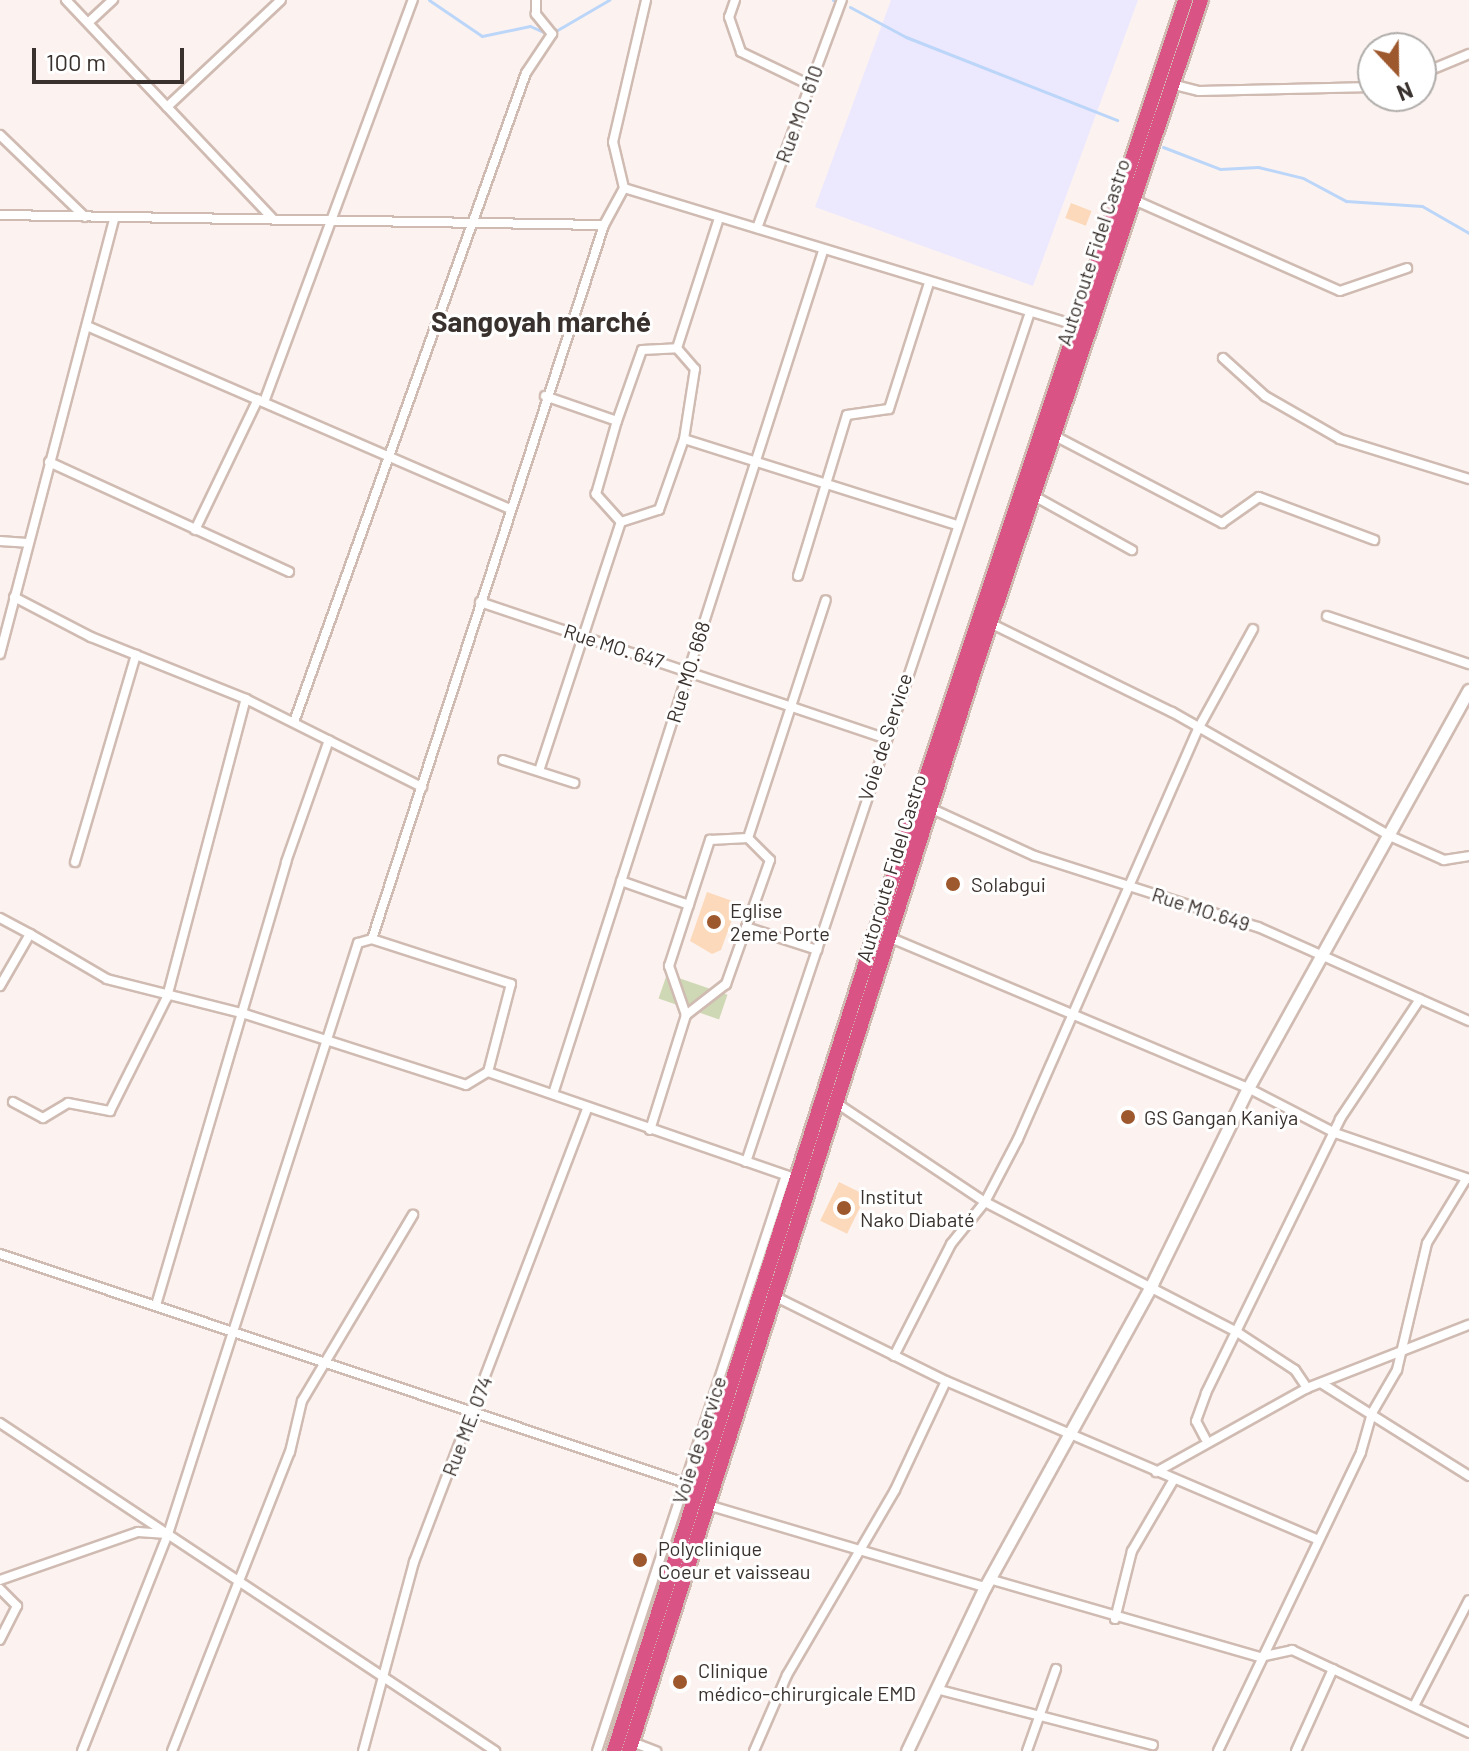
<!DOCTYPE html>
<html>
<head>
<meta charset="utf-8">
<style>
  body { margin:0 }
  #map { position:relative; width:1469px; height:1751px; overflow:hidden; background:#fcf3f0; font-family:Barlow,sans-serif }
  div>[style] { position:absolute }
  .industrial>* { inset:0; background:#ece8fe }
  .green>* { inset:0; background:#cfd8b5; transform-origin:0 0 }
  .stream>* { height:3px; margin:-1.5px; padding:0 1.5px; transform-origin:1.5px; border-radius:1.5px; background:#bcd6f9 }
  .building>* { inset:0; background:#fcd9ba; transform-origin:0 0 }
  .roads { filter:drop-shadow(2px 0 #d0bbb2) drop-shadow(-2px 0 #d0bbb2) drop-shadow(0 2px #d0bbb2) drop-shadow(0 -2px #d0bbb2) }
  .street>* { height:8px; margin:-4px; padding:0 4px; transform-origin:4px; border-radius:4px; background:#fff }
  .secondary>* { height:11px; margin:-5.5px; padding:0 5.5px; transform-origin:5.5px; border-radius:5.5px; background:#fff }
  .highway>* { height:14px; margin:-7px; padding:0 7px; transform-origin:7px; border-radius:7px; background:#d95484 }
  .dots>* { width:22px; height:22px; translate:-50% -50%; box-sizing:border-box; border:4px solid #fff; border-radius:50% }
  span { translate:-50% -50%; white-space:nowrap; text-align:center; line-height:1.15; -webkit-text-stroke:6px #fff; paint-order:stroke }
  .street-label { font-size:20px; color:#39312d }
  .poi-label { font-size:20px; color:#39312d }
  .left { translate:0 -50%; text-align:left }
  .district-label { font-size:28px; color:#39312d; font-weight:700 }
  .north { position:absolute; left:1357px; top:32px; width:80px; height:80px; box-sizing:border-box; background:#fff; border:2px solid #b0adab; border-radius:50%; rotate:158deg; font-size:22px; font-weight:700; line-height:32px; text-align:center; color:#39312d }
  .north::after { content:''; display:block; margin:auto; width:28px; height:36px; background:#9e582d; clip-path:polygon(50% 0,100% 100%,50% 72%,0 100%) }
  .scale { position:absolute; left:32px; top:48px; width:152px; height:36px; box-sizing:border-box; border:4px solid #39312d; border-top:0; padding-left:10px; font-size:24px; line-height:28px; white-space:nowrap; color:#39312d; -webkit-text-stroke:6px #fff; paint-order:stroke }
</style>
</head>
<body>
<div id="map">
  <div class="industrial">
    <i style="clip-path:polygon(891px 0,1138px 0,1033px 286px,815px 207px)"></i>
  </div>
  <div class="green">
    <i style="left:667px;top:974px;width:64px;height:26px;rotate:19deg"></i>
  </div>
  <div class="stream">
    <i style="left:429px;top:0;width:64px;rotate:34.2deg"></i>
    <i style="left:482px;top:36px;width:49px;rotate:-11.8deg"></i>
    <i style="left:530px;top:26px;width:17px;rotate:24deg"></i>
    <i style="left:833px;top:0;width:3px;rotate:18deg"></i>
    <i style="left:850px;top:7px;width:64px;rotate:28.2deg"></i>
    <i style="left:906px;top:37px;width:227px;rotate:21.5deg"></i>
    <i style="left:554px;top:32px;width:64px;rotate:-30.2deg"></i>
    <i style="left:1163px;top:147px;width:61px;rotate:21.1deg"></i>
    <i style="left:1220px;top:169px;width:38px;rotate:-3deg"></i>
    <i style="left:1258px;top:167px;width:46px;rotate:13.7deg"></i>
    <i style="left:1303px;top:178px;width:49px;rotate:28.1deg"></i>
    <i style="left:1346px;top:201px;width:76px;rotate:3.8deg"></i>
    <i style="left:1422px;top:206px;width:54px;rotate:29.9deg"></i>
  </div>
  <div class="building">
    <i style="left:1071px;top:203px;width:22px;height:16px;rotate:21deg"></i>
    <i style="clip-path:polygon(707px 892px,738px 903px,721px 950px,712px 954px,690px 941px)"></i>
    <i style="left:839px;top:1182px;width:30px;height:43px;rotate:26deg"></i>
  </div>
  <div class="roads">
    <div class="street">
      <i style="left:66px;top:0;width:301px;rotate:46.6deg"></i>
      <i style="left:735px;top:0;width:18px;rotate:109deg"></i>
      <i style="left:729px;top:17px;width:37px;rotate:71deg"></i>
      <i style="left:741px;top:52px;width:76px;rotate:25.6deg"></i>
      <i style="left:89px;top:22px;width:33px;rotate:-43deg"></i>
      <i style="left:1421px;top:74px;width:52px;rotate:-22.6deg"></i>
      <i style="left:1171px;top:84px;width:29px;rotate:14deg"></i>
      <i style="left:1199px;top:91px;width:174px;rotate:-1.3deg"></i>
      <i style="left:167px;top:107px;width:156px;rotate:-43.2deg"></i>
      <i style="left:0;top:135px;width:118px;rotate:44deg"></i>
      <i style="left:624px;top:188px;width:47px;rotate:-103.4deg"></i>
      <i style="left:613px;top:142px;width:146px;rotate:-76.9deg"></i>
      <i style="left:1132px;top:199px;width:227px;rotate:23.9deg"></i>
      <i style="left:1340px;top:291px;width:71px;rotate:-18.9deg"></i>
      <i style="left:0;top:215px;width:604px;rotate:0.95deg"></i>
      <i style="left:604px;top:225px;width:42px;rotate:-61.6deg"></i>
      <i style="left:624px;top:188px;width:470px;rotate:16.9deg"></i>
      <i style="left:757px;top:228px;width:243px;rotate:-69.6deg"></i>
      <i style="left:87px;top:326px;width:460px;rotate:23.4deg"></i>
      <i style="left:1223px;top:358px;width:57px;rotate:42.1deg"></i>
      <i style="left:1265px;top:396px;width:86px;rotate:29.8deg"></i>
      <i style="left:1340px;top:439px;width:135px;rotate:17.2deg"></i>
      <i style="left:545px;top:396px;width:76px;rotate:19.1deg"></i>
      <i style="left:264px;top:402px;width:429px;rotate:-69.7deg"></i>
      <i style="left:1053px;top:435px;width:191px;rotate:27.5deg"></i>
      <i style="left:1222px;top:523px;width:45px;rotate:-35.1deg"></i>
      <i style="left:1259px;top:497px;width:123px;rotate:20.5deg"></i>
      <i style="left:684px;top:439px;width:283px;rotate:17.5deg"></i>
      <i style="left:49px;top:462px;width:264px;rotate:24.6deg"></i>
      <i style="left:1034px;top:496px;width:112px;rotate:28.9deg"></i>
      <i style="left:621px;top:522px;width:40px;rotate:-18deg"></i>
      <i style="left:659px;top:510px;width:75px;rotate:-70.6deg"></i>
      <i style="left:684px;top:439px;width:71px;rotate:-81.1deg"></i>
      <i style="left:695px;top:369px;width:28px;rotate:-131deg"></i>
      <i style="left:677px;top:348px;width:137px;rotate:-72.1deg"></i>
      <i style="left:195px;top:530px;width:145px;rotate:-64.3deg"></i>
      <i style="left:0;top:541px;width:27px;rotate:4deg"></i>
      <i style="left:798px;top:576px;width:168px;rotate:-73.1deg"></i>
      <i style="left:847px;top:415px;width:42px;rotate:-8.1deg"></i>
      <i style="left:889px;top:409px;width:129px;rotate:-72.4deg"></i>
      <i style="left:14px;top:597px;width:87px;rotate:27.5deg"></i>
      <i style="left:91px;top:637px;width:167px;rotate:21.8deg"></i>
      <i style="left:246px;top:699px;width:197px;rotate:26.6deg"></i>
      <i style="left:480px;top:602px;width:427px;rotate:18.6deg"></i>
      <i style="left:1327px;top:616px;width:150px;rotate:18.7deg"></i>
      <i style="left:990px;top:623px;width:203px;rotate:26.1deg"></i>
      <i style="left:1172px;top:712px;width:251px;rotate:29.6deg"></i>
      <i style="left:1390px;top:836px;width:59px;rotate:24deg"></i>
      <i style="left:1444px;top:860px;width:25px;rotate:-9deg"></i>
      <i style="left:0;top:654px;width:451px;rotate:-75.3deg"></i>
      <i style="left:294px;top:722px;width:689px;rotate:-70.33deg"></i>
      <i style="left:526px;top:73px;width:47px;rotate:-56.3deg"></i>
      <i style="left:552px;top:34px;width:26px;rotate:-129deg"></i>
      <i style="left:536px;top:14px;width:14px;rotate:-90deg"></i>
      <i style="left:503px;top:760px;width:75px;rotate:17.9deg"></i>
      <i style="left:539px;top:771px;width:262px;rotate:-71.8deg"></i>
      <i style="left:621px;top:522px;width:38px;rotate:-132deg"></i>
      <i style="left:596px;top:494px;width:76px;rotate:-74deg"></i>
      <i style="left:617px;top:421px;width:75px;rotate:-70.6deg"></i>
      <i style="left:642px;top:350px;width:35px;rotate:-3deg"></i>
      <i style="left:930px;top:808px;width:115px;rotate:24.6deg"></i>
      <i style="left:1035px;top:856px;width:234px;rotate:17.7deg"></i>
      <i style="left:1258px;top:927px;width:231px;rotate:24deg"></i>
      <i style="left:748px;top:838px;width:250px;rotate:-71.9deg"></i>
      <i style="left:75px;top:862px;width:216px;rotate:-73.6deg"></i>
      <i style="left:621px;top:881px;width:72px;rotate:19.4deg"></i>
      <i style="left:0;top:918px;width:34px;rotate:28deg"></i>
      <i style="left:746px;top:927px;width:75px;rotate:17.9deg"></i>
      <i style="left:891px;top:938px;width:387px;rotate:22.8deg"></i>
      <i style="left:1248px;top:1088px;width:98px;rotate:27.3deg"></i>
      <i style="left:1335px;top:1133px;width:142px;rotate:18.9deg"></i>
      <i style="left:0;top:986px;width:60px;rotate:-60deg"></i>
      <i style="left:30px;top:934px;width:89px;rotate:30.3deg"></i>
      <i style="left:107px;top:979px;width:142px;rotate:14.2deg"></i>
      <i style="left:245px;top:1014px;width:232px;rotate:17.8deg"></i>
      <i style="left:466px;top:1085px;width:26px;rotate:-31deg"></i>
      <i style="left:488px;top:1072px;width:91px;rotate:-75.4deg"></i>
      <i style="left:511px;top:984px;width:146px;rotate:-162.1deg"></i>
      <i style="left:372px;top:939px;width:751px;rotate:-72deg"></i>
      <i style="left:488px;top:1072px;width:318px;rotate:19.1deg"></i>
      <i style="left:553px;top:1094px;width:885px;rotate:-72.24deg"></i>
      <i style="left:13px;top:1102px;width:34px;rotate:28deg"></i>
      <i style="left:43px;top:1118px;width:29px;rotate:-31deg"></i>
      <i style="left:68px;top:1103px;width:43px;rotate:10.8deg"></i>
      <i style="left:110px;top:1111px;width:127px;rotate:-63.4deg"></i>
      <i style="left:167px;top:997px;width:308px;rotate:-75.2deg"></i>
      <i style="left:838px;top:1104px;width:177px;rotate:33.7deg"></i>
      <i style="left:985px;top:1202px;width:284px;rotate:27.3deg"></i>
      <i style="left:1237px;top:1332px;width:69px;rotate:33.2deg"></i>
      <i style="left:1295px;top:1370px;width:22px;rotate:56deg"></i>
      <i style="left:650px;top:1130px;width:121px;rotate:-72.6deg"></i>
      <i style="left:686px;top:1015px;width:52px;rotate:-109.1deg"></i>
      <i style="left:669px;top:966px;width:133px;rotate:-72deg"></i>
      <i style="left:710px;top:840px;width:38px;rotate:-3deg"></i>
      <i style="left:748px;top:838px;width:31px;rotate:45deg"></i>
      <i style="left:770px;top:860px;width:132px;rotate:109.5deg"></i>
      <i style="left:726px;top:984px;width:51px;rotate:142.2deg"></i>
      <i style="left:746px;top:1162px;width:893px;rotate:-71.52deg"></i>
      <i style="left:0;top:1254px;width:722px;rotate:18.49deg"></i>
      <i style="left:778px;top:1298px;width:187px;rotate:26.3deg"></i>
      <i style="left:946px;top:1381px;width:405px;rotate:23.1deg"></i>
      <i style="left:156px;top:1305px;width:462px;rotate:-73.6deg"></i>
      <i style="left:286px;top:862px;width:129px;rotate:-70.6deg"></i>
      <i style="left:894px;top:1356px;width:126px;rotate:-63deg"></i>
      <i style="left:951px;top:1244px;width:54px;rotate:-51deg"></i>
      <i style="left:985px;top:1202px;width:71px;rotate:-62.4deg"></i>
      <i style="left:1018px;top:1139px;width:448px;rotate:-66.3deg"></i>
      <i style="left:1198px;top:729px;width:114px;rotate:-61.2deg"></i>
      <i style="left:1321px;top:1383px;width:175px;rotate:32.1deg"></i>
      <i style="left:0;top:1423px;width:594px;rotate:33.53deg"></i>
      <i style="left:1205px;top:1438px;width:19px;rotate:-118deg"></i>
      <i style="left:1196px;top:1421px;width:30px;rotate:-70deg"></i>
      <i style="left:1206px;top:1393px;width:305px;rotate:-63.9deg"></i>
      <i style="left:1340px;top:1119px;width:144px;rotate:-56.3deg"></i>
      <i style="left:1156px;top:1472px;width:173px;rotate:-29.1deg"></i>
      <i style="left:1307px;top:1388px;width:174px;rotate:-21.3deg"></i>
      <i style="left:711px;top:1506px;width:286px;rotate:16.5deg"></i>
      <i style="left:989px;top:1579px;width:282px;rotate:16.1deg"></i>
      <i style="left:1260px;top:1657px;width:33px;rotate:-12deg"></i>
      <i style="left:1292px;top:1650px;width:195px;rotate:25.1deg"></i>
      <i style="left:0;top:1580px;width:146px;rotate:-19.2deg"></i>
      <i style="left:138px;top:1532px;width:29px;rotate:4deg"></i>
      <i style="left:0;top:1589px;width:24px;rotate:45deg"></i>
      <i style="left:17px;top:1606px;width:38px;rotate:117deg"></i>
      <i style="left:1115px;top:1619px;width:70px;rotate:-76deg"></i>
      <i style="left:1132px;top:1551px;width:83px;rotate:-59.7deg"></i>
      <i style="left:936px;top:1689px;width:224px;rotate:14.5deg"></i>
      <i style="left:1414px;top:1706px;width:119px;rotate:-62.6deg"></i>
      <i style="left:632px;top:1742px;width:26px;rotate:21deg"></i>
      <i style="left:82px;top:1751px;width:233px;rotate:-68.4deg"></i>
      <i style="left:168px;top:1534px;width:621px;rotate:-72.18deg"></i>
      <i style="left:358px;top:943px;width:15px;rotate:-16deg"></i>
      <i style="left:172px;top:1751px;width:321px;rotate:-68.5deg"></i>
      <i style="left:290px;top:1452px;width:52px;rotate:-76.8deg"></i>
      <i style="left:302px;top:1401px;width:217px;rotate:-59.2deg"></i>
      <i style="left:363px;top:1751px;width:196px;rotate:-74.9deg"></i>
      <i style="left:414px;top:1562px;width:487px;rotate:-69.1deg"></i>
      <i style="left:597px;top:1751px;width:606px;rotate:-71.83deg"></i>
      <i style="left:754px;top:1751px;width:83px;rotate:-66.5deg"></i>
      <i style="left:787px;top:1675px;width:214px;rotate:-59.7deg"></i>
      <i style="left:895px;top:1490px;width:120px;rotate:-64.9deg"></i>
      <i style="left:1027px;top:1751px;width:87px;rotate:-70.5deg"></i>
      <i style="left:1218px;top:1751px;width:331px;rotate:-64.4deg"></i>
      <i style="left:1361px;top:1452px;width:41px;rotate:-74.2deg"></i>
      <i style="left:1372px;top:1413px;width:50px;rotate:-59.8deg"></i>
      <i style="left:1397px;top:1370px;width:130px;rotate:-76.7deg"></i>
      <i style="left:1427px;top:1243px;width:75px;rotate:-58.6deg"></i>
      <i style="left:1296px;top:1751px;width:90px;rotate:-65.7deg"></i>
    </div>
    <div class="secondary">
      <i style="left:907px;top:1751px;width:182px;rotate:-64.6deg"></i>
      <i style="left:985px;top:1587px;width:346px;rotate:-61.1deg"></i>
      <i style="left:1152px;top:1284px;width:218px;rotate:-63.9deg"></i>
      <i style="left:1248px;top:1088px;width:455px;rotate:-61deg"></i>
    </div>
    <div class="highway">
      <i style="left:614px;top:1751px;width:930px;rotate:-72.29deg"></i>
      <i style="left:897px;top:865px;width:912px;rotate:-71.58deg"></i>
      <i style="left:629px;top:1751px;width:1140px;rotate:-72.28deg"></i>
      <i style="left:976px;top:665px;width:702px;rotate:-71.31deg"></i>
    </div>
  </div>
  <div class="dots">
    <i style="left:953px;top:884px;background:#9e582d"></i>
    <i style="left:714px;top:922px;background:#9e582d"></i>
    <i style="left:1128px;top:1117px;background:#9e582d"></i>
    <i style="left:844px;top:1208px;background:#9e582d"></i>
    <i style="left:640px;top:1560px;background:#9e582d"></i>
    <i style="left:680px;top:1682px;background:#9e582d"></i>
  </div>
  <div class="street-label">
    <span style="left:799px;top:114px;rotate:-70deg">Rue MO. 610</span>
    <span style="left:1093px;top:252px;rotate:-72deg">Autoroute Fidel Castro</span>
    <span style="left:614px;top:646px;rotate:18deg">Rue MO. 647</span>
    <span style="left:688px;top:672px;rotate:-73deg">Rue MO. 668</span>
    <span style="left:885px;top:737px;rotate:-72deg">Voie de Service</span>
    <span style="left:891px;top:868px;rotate:-73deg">Autoroute Fidel Castro</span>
    <span style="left:1201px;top:909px;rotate:18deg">Rue MO.649</span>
    <span style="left:467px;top:1426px;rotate:-69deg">Rue ME. 074</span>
    <span style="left:699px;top:1440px;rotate:-72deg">Voie de Service</span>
  </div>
  <div class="poi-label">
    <span class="left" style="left:971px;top:884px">Solabgui</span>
    <span class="left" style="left:730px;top:922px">Eglise<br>2eme Porte</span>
    <span class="left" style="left:1144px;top:1117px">GS Gangan Kaniya</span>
    <span class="left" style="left:860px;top:1208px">Institut<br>Nako Diabaté</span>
    <span class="left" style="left:658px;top:1560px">Polyclinique<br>Coeur et vaisseau</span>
    <span class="left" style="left:698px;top:1682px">Clinique<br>médico-chirurgicale EMD</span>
  </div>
  <div class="district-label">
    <span style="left:541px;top:321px">Sangoyah marché</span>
  </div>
  <div class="north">N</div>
  <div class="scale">100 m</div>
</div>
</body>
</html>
